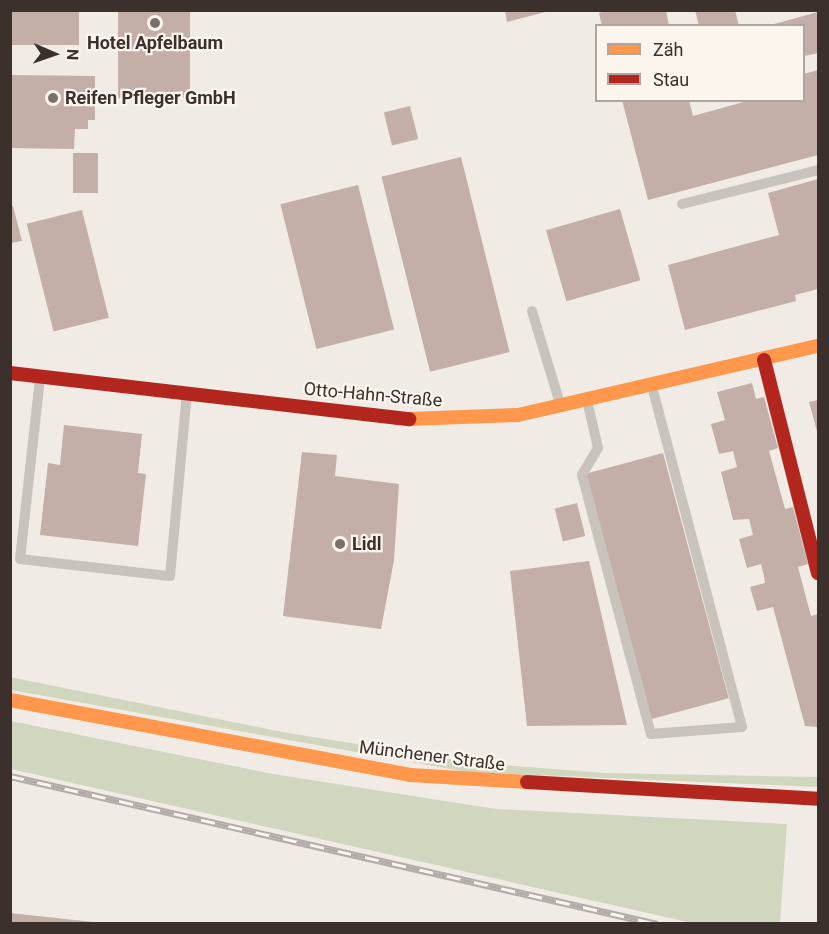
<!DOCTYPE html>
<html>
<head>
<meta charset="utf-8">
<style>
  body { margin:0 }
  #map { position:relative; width:829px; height:934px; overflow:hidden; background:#f0ebe5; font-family:Roboto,sans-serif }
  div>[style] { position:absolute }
  .green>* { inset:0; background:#d1d6bf }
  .building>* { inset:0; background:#c3afa7; transform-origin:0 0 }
  .lane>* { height:10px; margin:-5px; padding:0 5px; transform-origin:5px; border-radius:5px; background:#c9c3be }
  .slow>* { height:14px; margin:-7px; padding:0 7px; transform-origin:7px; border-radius:7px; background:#ff974d }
  .jam>* { height:14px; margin:-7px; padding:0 7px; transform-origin:7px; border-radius:7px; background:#b3261e }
  .rail>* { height:7px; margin-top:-3.5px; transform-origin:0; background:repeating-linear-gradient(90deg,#fbf5ee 0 14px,#b1aca8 0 28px); box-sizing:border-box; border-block:2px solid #b1aca8 }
  .dots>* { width:16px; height:16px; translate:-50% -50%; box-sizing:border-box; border:3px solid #fbf5ee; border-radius:50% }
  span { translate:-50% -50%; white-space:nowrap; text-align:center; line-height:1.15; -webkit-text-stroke:4.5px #fbf5ee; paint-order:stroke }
  .poi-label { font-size:18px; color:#3b302b; font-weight:700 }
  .left { translate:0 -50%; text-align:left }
  .street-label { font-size:18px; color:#3b302b }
  .frame { position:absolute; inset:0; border:12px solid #3b302b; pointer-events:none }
  .legend { position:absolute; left:595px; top:24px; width:210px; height:78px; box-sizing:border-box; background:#fbf5ee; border:2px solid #aea6a0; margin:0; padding:8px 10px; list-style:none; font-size:18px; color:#3b302b }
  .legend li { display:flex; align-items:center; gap:12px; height:30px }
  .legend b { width:30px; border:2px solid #aea6a0 }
  .north { position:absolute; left:24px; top:24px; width:60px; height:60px; -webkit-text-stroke:4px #fbf5ee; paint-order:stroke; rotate:92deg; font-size:16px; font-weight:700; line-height:24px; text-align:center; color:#3b302b }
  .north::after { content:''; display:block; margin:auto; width:21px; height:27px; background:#3b302b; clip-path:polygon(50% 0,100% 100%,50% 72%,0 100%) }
</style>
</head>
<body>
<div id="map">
  <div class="green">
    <i style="clip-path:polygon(10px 677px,282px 732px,475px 763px,605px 773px,818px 777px,818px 787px,467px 772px,11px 690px)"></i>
    <i style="clip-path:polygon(11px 721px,273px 774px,496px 809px,787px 824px,780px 923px,692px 923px,11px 769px)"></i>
  </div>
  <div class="building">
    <i style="left:10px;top:10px;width:69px;height:35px"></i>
    <i style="left:118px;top:10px;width:72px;height:88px"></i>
    <i style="clip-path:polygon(505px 10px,549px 10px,549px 11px,507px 22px)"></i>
    <i style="clip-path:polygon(608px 10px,666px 10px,669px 26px,602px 26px,599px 13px)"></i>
    <i style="clip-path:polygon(695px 10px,735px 10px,739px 26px,699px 26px)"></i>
    <i style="clip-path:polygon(818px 12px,818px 53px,804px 56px,804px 26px,767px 26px)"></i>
    <i style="clip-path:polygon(818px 70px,818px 155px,648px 200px,622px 100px,689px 100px,693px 116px,751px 100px,804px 100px,804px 74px)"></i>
    <i style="clip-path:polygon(10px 75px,95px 76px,95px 120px,88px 120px,88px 129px,75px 129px,74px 149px,10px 148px)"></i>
    <i style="left:410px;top:106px;width:34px;height:27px;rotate:76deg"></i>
    <i style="left:73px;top:153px;width:25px;height:40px"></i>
    <i style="left:461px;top:157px;width:201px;height:82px;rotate:76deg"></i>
    <i style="clip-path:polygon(818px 179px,818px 289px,795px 295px,796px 301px,685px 330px,668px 265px,779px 235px,768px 193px)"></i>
    <i style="left:358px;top:185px;width:149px;height:80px;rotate:76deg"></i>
    <i style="clip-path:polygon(13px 206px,22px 241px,10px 243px,10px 207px)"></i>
    <i style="left:620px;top:209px;width:74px;height:77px;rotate:74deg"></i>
    <i style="left:82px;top:210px;width:111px;height:57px;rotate:76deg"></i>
    <i style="clip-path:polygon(752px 383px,756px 399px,764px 397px,778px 448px,769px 451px,785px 509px,793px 507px,808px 564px,798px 567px,811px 616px,818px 614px,818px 727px,805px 726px,773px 607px,757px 611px,750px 587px,765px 583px,764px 576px,761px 564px,747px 568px,739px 539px,753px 535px,749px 519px,733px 520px,721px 472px,737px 467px,733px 451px,719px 454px,711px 424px,725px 420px,717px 392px)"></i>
    <i style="clip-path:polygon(818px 400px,818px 435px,809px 402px)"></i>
    <i style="clip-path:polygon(64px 425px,142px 434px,138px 473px,146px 474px,138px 546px,40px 535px,48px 463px,60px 465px)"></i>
    <i style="clip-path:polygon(302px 452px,337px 455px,335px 476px,399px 484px,394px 560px,381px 629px,283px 616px)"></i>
    <i style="left:663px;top:453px;width:254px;height:80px;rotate:75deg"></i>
    <i style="left:577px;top:503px;width:34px;height:23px;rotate:76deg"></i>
    <i style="clip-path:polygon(589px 561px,627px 725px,527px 726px,510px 571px)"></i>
    <i style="clip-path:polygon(10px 913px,93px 922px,93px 924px,10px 924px)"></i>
  </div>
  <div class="lane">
    <i style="left:682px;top:204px;width:140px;rotate:-14deg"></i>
    <i style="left:532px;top:311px;width:97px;rotate:73.2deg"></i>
    <i style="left:40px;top:378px;width:182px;rotate:96.3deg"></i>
    <i style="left:20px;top:559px;width:151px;rotate:6.5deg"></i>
    <i style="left:170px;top:576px;width:183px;rotate:-84.7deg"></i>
    <i style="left:587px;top:400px;width:49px;rotate:77.1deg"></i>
    <i style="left:598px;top:448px;width:31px;rotate:121deg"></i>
    <i style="left:582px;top:475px;width:268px;rotate:75.1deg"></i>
    <i style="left:651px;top:734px;width:91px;rotate:-4.4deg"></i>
    <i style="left:742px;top:727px;width:352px;rotate:-104.8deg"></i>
  </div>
  <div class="slow">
    <i style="left:409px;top:419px;width:109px;rotate:-2.1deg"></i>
    <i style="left:518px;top:415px;width:308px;rotate:-13deg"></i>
    <i style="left:10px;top:700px;width:407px;rotate:10.6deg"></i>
    <i style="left:410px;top:775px;width:117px;rotate:3.4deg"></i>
  </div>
  <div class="jam">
    <i style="left:764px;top:360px;width:220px;rotate:75.8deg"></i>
    <i style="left:10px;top:373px;width:402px;rotate:6.6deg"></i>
    <i style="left:527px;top:782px;width:291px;rotate:3.3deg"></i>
  </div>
  <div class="rail">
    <i style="left:10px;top:776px;width:664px;rotate:12.88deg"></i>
  </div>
  <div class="dots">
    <i style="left:155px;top:23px;background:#7a716c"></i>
    <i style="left:53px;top:98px;background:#7a716c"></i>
    <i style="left:340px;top:544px;background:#7a716c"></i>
  </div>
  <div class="poi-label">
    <span style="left:155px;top:43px">Hotel Apfelbaum</span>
    <span class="left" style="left:65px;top:98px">Reifen Pfleger GmbH</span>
    <span class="left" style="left:352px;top:544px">Lidl</span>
  </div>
  <div class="street-label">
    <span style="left:373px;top:395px;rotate:5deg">Otto-Hahn-Straße</span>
    <span style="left:432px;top:756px;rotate:7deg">Münchener Straße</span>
  </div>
  <div class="frame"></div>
  <ul class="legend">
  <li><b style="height:8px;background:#ff974d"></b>Zäh</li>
  <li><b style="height:8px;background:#b3261e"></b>Stau</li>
  </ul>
  <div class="north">N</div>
</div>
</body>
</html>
